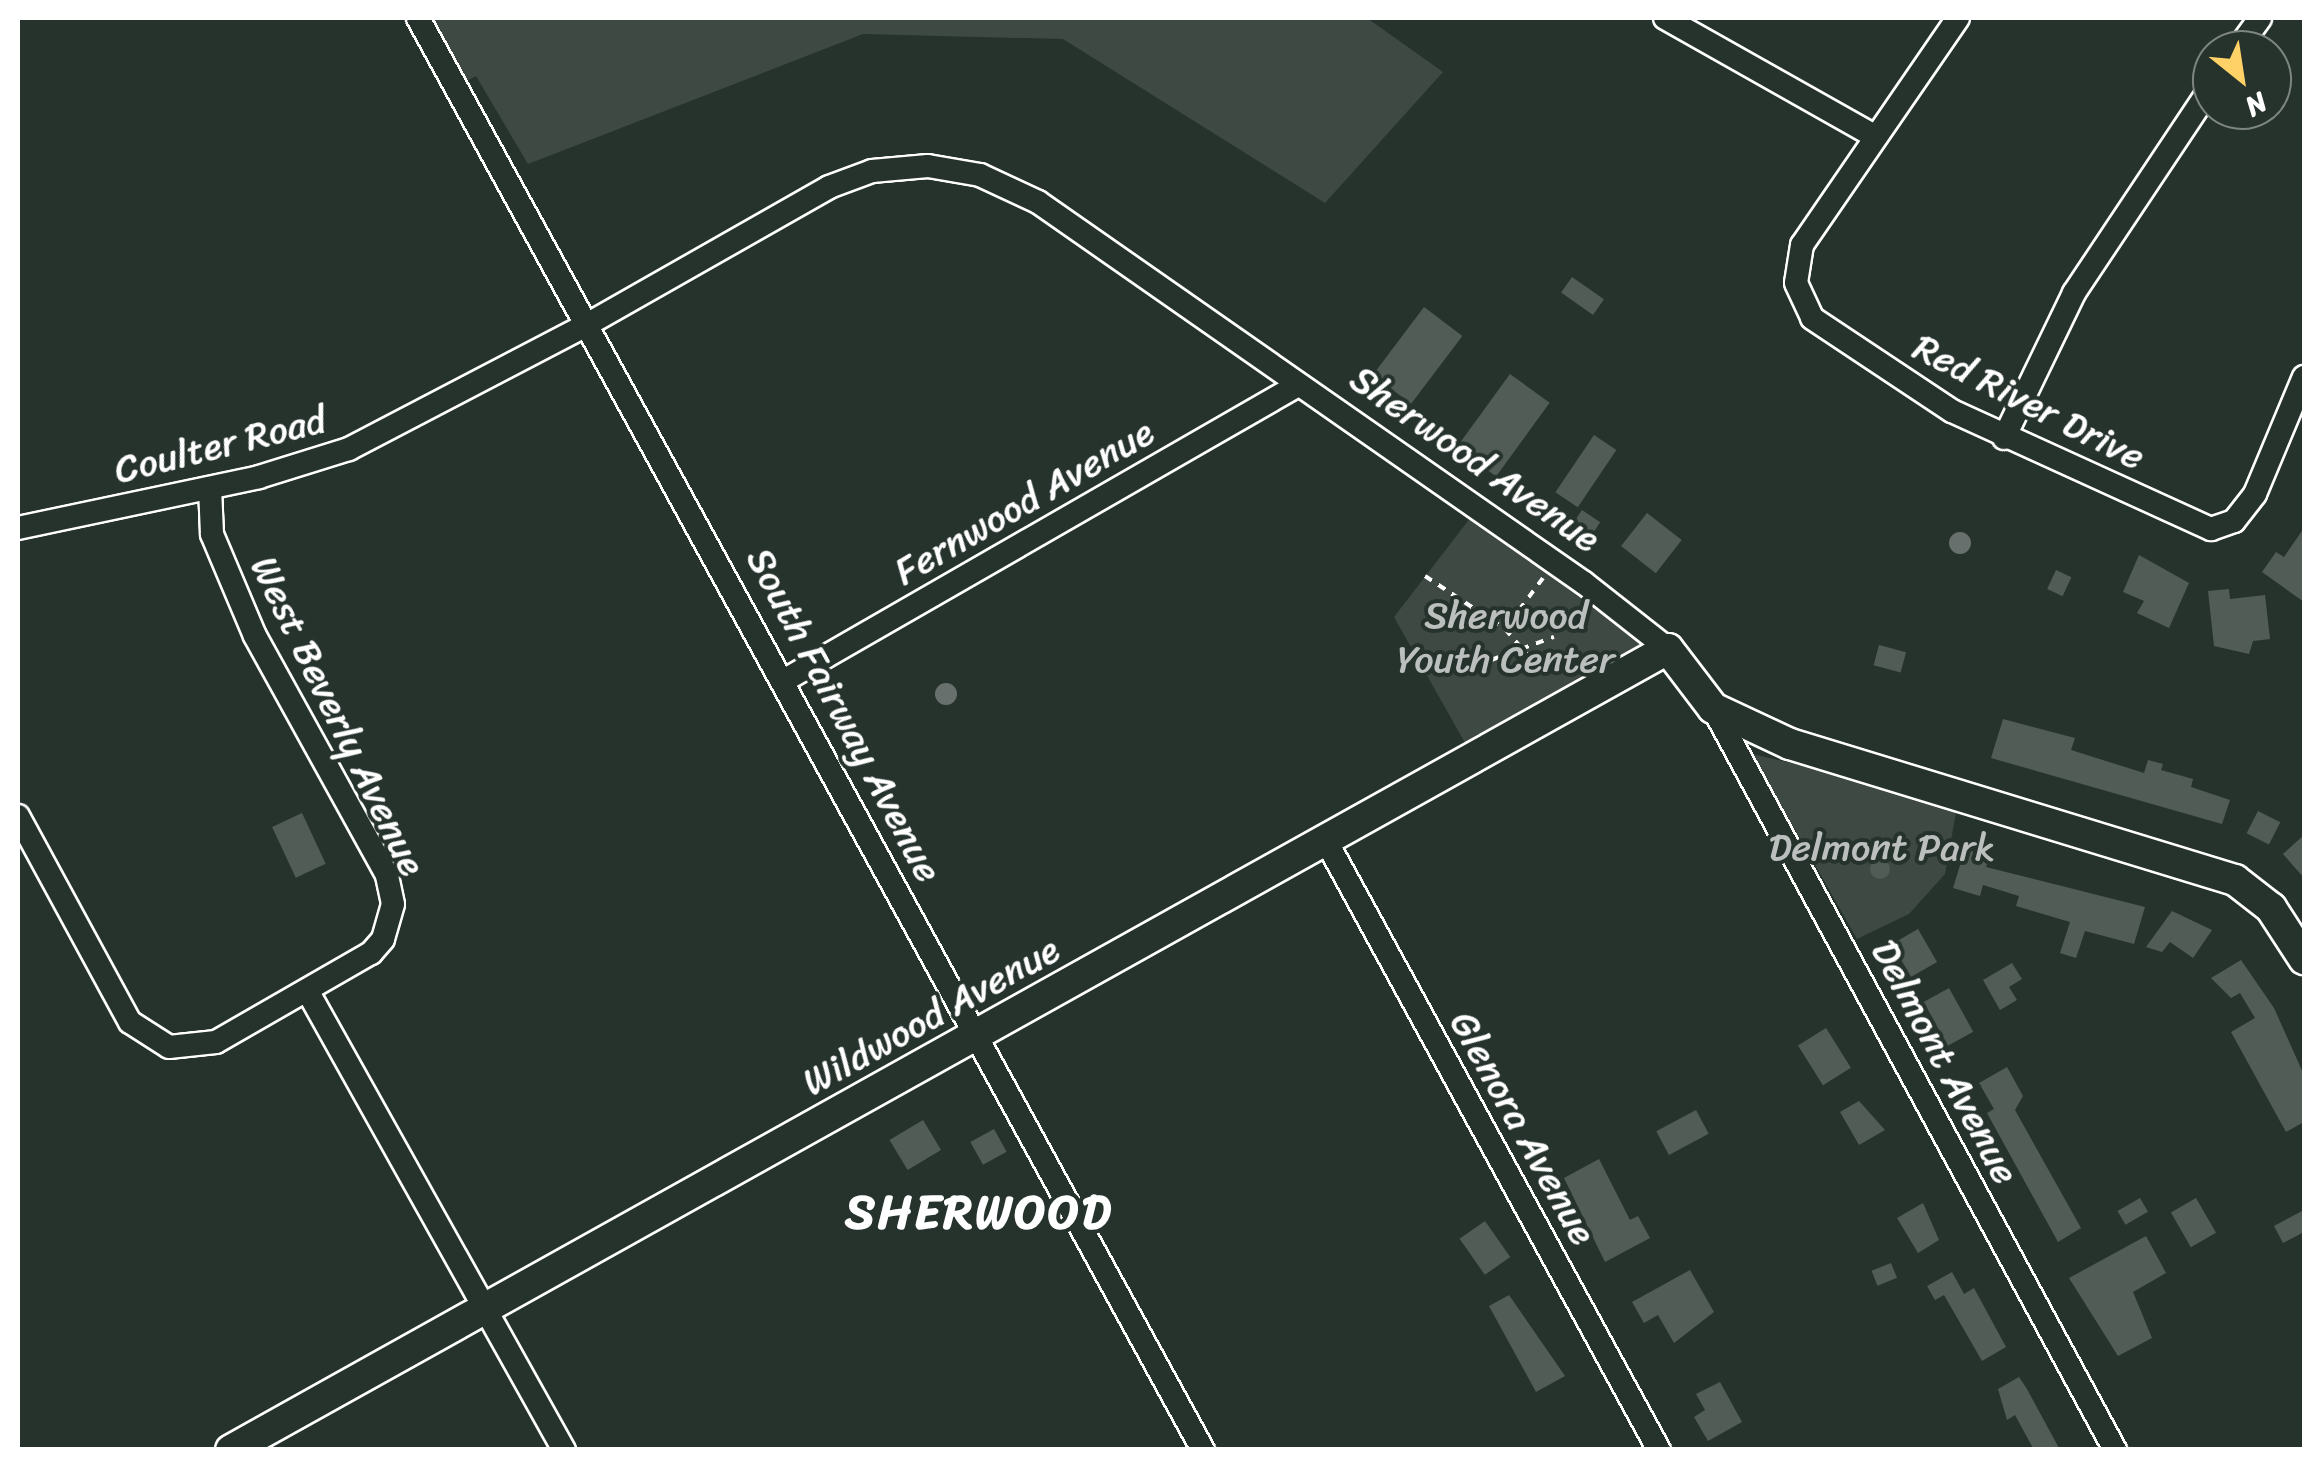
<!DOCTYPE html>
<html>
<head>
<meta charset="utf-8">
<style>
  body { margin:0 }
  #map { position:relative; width:2322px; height:1467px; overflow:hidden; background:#26332d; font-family:Sriracha,sans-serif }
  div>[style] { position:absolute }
  .green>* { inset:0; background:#3e4944 }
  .water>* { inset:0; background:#67706c }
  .round { border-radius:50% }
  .building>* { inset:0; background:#515c57; transform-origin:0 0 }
  .path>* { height:4px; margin-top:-2px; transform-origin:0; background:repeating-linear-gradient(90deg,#fff 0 8px,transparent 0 16px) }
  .roads { filter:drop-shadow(2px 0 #fff) drop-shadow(-2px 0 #fff) drop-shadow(0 2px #fff) drop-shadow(0 -2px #fff) }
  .street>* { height:22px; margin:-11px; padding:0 11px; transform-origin:11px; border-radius:11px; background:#26332d }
  .secondary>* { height:30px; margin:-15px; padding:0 15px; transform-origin:15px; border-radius:15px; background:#26332d }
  span { translate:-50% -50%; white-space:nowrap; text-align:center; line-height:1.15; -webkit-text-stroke:8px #26332d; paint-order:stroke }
  .street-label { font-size:38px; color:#fff }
  .park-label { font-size:38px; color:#bbbfbe }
  .district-label { font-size:48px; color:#fff; font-weight:700; letter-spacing:2.5px }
  .frame { position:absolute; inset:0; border:20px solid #fff; pointer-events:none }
  .north { position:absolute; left:2192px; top:30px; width:100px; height:100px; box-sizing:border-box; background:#26332d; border:2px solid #7d8581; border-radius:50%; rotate:150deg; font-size:28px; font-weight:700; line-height:40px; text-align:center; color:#fff }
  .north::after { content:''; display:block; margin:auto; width:35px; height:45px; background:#ffd166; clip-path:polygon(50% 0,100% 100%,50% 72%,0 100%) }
</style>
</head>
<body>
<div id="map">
  <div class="green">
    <i style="clip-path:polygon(418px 18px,1367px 18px,1443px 72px,1325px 203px,1063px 39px,863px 34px,528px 164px,476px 76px,456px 87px)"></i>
    <i style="clip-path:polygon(1478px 508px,1668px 649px,1473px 757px,1394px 617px)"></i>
    <i style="clip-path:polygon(1752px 754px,1958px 801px,1945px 874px,1909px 914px,1857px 939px)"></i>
  </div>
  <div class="water">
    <i class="round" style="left:1949px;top:532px;width:22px;height:22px"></i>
    <i class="round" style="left:935px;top:683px;width:22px;height:22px"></i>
  </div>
  <div class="building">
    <i style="left:1572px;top:277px;width:39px;height:19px;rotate:35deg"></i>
    <i style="left:1424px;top:307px;width:48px;height:85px;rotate:37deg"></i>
    <i style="left:1510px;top:374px;width:49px;height:91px;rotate:36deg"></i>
    <i style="left:1594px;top:435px;width:27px;height:69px;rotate:34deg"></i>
    <i style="left:1582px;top:510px;width:22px;height:29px;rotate:34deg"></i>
    <i style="left:1647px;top:513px;width:44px;height:42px;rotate:38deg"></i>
    <i style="clip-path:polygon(2304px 528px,2304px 602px,2262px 572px,2276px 552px,2284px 557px)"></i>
    <i style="clip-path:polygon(2139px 555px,2189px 583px,2169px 628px,2137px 613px,2144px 601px,2123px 592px)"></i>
    <i style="left:2056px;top:570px;width:17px;height:21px;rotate:25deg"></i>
    <i style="clip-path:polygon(2229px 589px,2230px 599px,2265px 595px,2270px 639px,2253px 641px,2249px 654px,2214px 646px,2208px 591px)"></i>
    <i style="left:1879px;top:645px;width:28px;height:21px;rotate:15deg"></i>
    <i style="clip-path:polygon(2003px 719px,2075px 738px,2071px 750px,2144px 773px,2148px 760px,2163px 764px,2161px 770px,2193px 779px,2191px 787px,2230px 800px,2222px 824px,1991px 758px)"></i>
    <i style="left:2258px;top:811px;width:25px;height:25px;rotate:27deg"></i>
    <i style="left:302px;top:813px;width:56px;height:33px;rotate:65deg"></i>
    <i style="clip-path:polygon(2304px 835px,2304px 878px,2283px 854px)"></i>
    <i style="clip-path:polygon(1965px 849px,1990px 856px,1986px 867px,2145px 907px,2134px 944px,2085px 931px,2076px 958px,2060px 953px,2070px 922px,2016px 906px,2019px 896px,1983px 885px,1980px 896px,1953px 888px)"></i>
    <i class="round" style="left:1870px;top:859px;width:20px;height:20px"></i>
    <i style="clip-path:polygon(2172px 911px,2212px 930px,2193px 958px,2170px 942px,2162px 952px,2146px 947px)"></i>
    <i style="left:1918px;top:929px;width:38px;height:30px;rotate:60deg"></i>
    <i style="clip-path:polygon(2241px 960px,2274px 1008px,2304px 1075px,2304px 1122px,2286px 1132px,2231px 1032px,2255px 1018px,2240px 993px,2231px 998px,2211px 978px)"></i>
    <i style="clip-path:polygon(2012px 963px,2022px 979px,2009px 987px,2017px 1000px,2000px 1010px,1983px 980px)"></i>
    <i style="left:1949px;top:988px;width:50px;height:29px;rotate:61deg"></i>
    <i style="left:1826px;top:1028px;width:47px;height:33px;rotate:58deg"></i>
    <i style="clip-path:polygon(2007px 1067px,2023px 1096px,2015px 1110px,2081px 1228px,2058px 1242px,1987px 1113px,1994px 1109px,1979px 1083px)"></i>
    <i style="clip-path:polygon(1859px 1101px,1885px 1130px,1859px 1145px,1840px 1112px)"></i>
    <i style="left:1696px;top:1110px;width:27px;height:45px;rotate:62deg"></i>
    <i style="left:923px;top:1120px;width:35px;height:39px;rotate:59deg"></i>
    <i style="left:994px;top:1129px;width:26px;height:27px;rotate:61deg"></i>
    <i style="clip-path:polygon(1599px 1159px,1630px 1220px,1638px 1216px,1650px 1238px,1605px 1262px,1564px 1178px)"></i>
    <i style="left:2140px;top:1198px;width:16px;height:26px;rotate:60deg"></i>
    <i style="left:2196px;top:1198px;width:40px;height:29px;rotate:60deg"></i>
    <i style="clip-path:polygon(1923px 1203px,1939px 1240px,1918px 1253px,1897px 1218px)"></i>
    <i style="clip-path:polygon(2304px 1210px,2304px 1232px,2283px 1243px,2274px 1226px)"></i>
    <i style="left:1485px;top:1221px;width:44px;height:31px;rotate:55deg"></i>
    <i style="clip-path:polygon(2146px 1236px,2166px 1273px,2133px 1292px,2152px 1338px,2118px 1356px,2069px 1278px)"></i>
    <i style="left:1891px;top:1263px;width:16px;height:21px;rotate:68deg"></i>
    <i style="clip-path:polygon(1690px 1270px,1714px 1312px,1674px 1343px,1658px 1315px,1644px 1323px,1632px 1302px)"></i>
    <i style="clip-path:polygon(1952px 1272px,1964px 1294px,1974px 1288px,2006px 1347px,1982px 1361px,1944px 1295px,1935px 1300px,1927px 1286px)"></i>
    <i style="clip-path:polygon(1509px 1295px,1565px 1376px,1536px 1392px,1489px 1306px)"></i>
    <i style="clip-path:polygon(2019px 1377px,2027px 1389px,2060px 1450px,2034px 1450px,2015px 1415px,2007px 1420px,1998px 1389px)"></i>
    <i style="clip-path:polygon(1720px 1382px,1742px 1422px,1708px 1441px,1694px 1417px,1705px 1410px,1696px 1394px)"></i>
  </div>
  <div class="path">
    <i style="left:1425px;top:576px;width:96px;rotate:33.5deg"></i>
    <i style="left:1543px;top:578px;width:64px;rotate:126.7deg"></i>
    <i style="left:1505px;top:629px;width:62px;rotate:48.9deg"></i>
    <i style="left:1491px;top:660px;width:67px;rotate:-20.1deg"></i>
  </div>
  <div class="roads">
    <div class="street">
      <i style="left:418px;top:18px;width:1633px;rotate:61.27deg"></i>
      <i style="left:1665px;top:18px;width:240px;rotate:29.4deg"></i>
      <i style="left:1958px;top:18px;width:275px;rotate:124.5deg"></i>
      <i style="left:1802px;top:245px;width:38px;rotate:99deg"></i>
      <i style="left:1796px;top:283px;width:38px;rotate:65deg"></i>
      <i style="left:1812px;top:318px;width:168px;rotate:33.6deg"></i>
      <i style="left:1952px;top:411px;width:285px;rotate:24.5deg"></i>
      <i style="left:2211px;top:529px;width:24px;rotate:-19deg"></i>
      <i style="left:2234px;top:521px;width:34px;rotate:-52deg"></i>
      <i style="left:2255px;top:494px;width:127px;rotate:-67.3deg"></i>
      <i style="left:2237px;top:50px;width:39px;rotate:-54deg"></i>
      <i style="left:2004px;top:438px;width:161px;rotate:-64.2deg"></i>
      <i style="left:2074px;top:293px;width:249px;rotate:-56.3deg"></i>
      <i style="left:18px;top:528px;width:246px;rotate:-11.9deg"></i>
      <i style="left:259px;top:477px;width:94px;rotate:-17.3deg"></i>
      <i style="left:349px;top:449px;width:272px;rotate:-27.6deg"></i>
      <i style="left:590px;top:323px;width:275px;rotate:-29.6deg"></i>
      <i style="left:829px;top:187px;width:46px;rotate:-20.4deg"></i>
      <i style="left:872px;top:171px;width:56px;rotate:-5.1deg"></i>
      <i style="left:928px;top:166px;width:53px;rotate:9.8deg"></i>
      <i style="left:980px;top:175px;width:64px;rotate:25deg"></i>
      <i style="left:1038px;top:202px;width:666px;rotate:34.91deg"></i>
      <i style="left:1584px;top:583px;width:107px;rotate:38.2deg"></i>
      <i style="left:785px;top:680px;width:592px;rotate:-29.9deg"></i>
      <i style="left:1713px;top:708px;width:844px;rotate:61.55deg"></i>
      <i style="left:18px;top:816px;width:234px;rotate:61.5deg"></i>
      <i style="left:130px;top:1022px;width:46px;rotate:32.7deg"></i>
      <i style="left:169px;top:1047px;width:47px;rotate:-6.1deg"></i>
      <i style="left:216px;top:1042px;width:179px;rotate:-29.9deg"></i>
      <i style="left:371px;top:953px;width:18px;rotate:-49deg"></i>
      <i style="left:383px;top:939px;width:36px;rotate:-74deg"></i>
      <i style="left:393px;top:904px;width:30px;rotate:-102deg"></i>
      <i style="left:387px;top:875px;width:273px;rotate:-118.9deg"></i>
      <i style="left:255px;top:636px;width:111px;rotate:-112.9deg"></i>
      <i style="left:212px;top:534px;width:46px;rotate:-92.5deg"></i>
      <i style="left:1325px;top:839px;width:696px;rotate:61.34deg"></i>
      <i style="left:308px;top:992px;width:525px;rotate:60.8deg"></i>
    </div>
    <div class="secondary">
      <i style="left:231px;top:1450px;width:1645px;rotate:-29.14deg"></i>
      <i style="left:1668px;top:649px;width:74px;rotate:52.7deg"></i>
      <i style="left:1713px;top:708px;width:85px;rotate:25.1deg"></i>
      <i style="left:1790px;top:744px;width:465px;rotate:17deg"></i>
      <i style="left:2235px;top:880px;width:46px;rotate:37.9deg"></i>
      <i style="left:2271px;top:908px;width:61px;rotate:57.1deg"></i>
    </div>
  </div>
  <div class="street-label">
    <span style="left:2029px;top:402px;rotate:27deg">Red River Drive</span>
    <span style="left:220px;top:445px;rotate:-14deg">Coulter Road</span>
    <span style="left:1475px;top:459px;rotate:35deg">Sherwood Avenue</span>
    <span style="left:1024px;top:502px;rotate:-30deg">Fernwood Avenue</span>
    <span style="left:844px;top:715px;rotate:62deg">South Fairway Avenue</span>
    <span style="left:338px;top:716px;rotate:64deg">West Beverly Avenue</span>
    <span style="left:931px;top:1016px;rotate:-29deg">Wildwood Avenue</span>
    <span style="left:1945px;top:1062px;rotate:62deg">Delmont Avenue</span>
    <span style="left:1523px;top:1128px;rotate:61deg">Glenora Avenue</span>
  </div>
  <div class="park-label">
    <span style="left:1506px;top:638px">Sherwood<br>Youth Center</span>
    <span style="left:1882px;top:848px">Delmont Park</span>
  </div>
  <div class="district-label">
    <span style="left:979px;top:1212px">SHERWOOD</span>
  </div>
  <div class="frame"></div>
  <div class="north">N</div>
</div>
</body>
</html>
